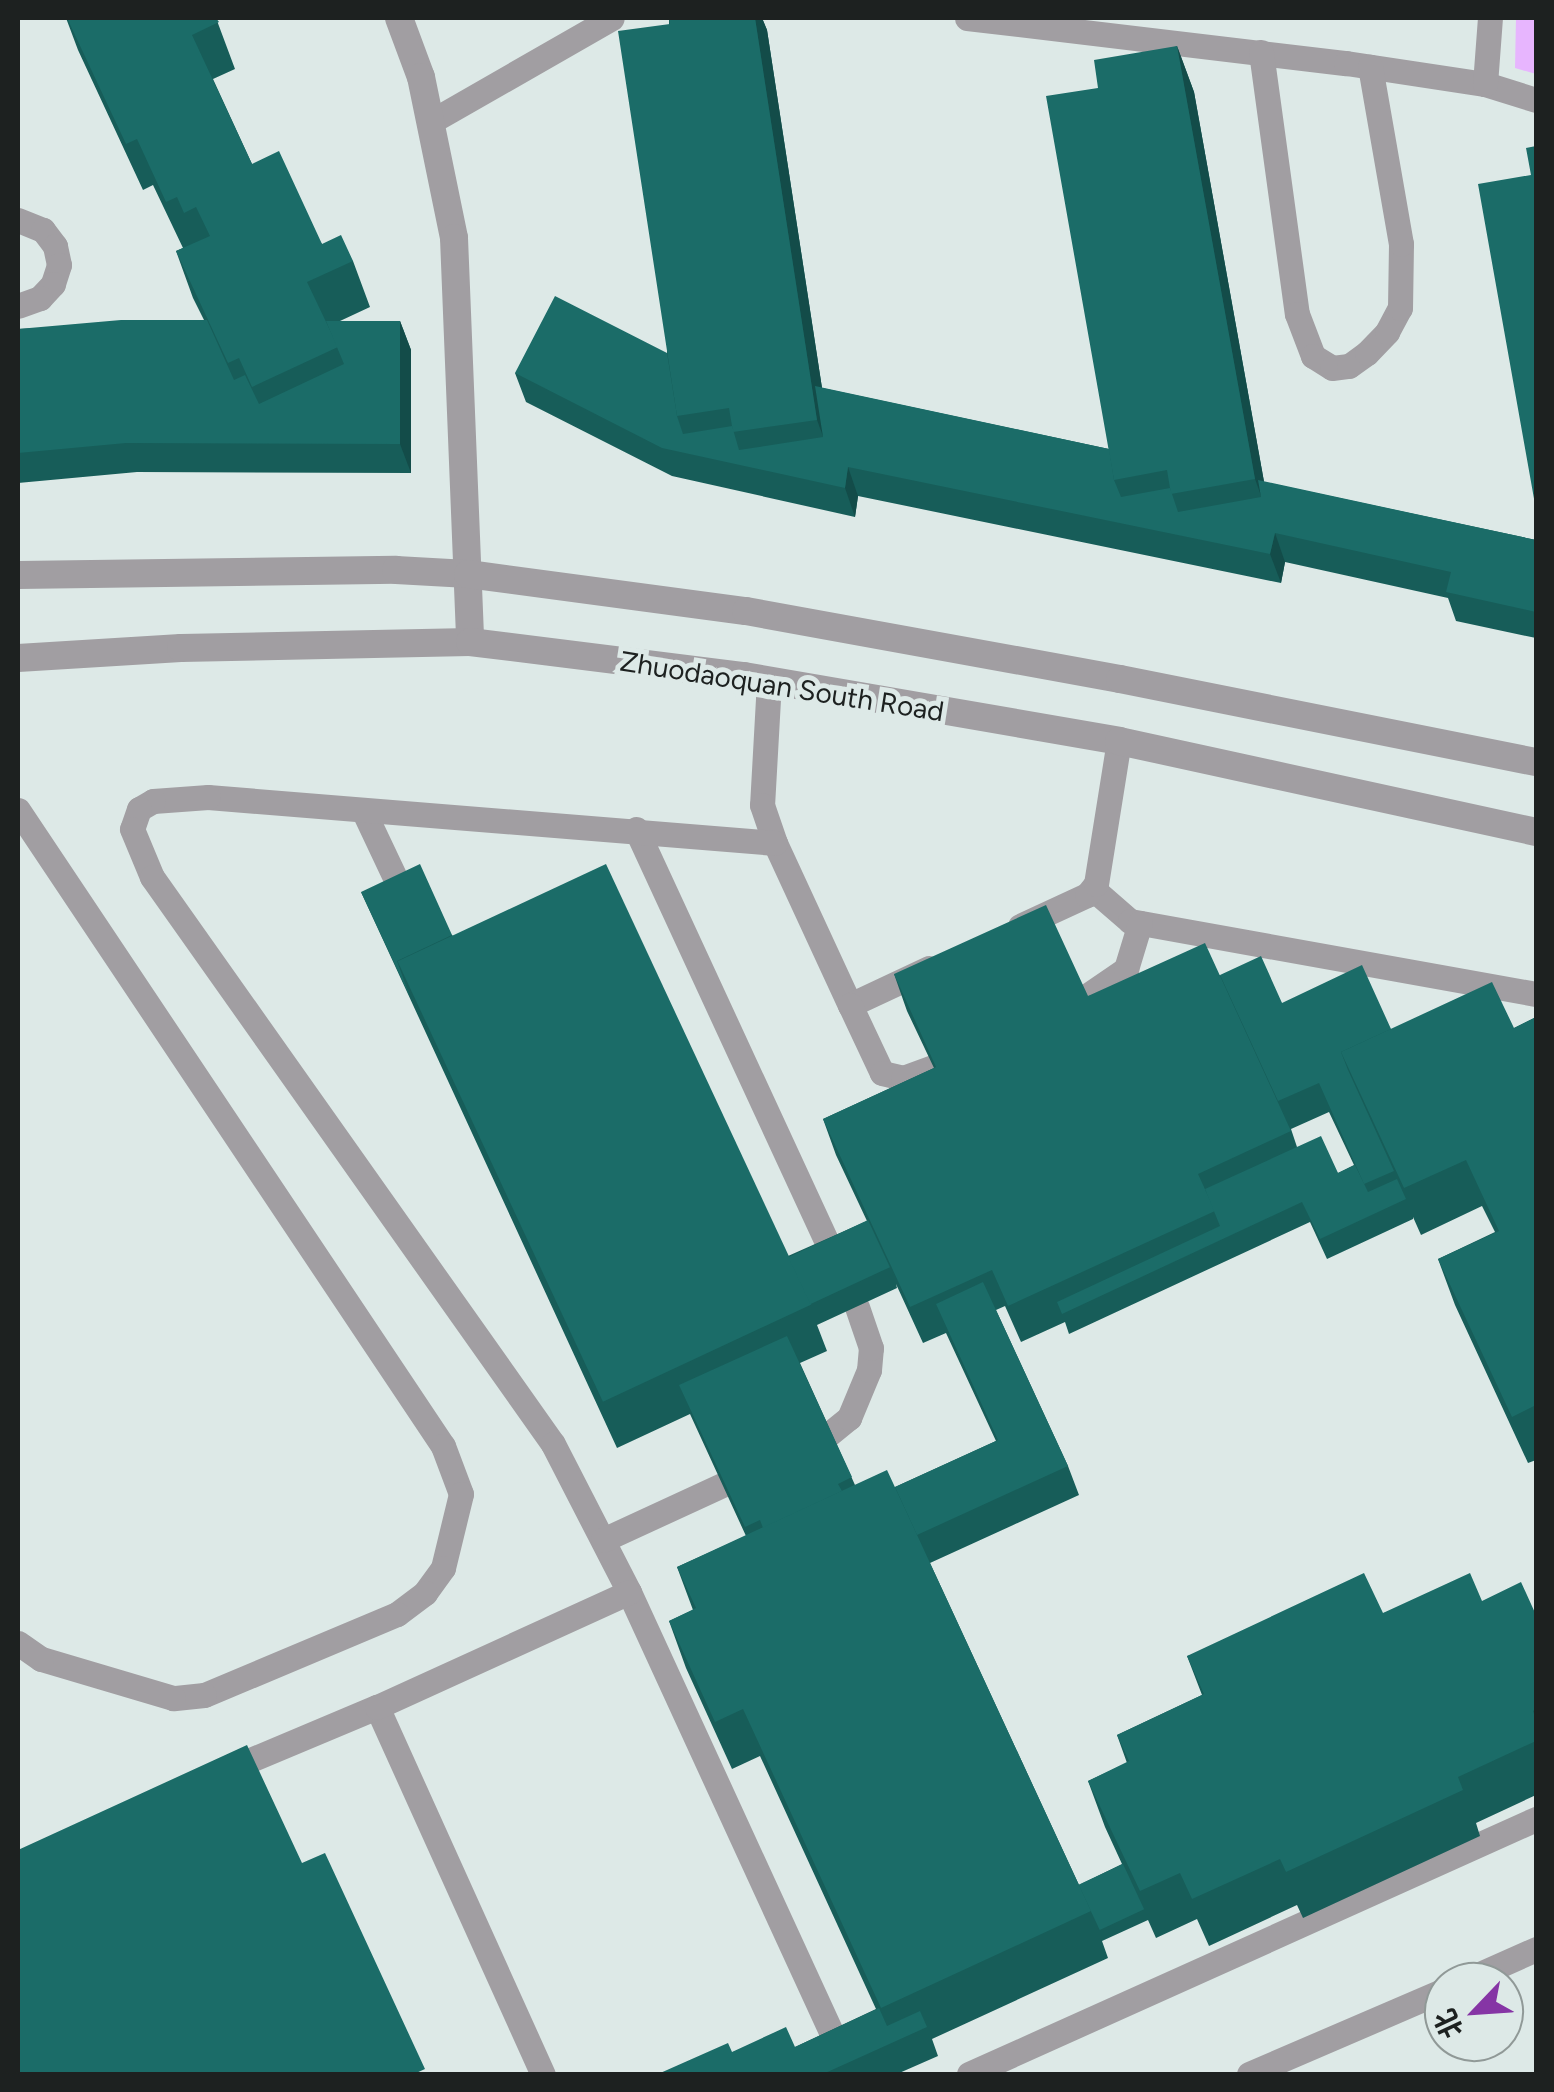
<!DOCTYPE html>
<html>
<head>
<meta charset="utf-8">
<style>
  body { margin:0 }
  #map { position:relative; width:1554px; height:2092px; overflow:hidden; background:#dde9e7; font-family:Figtree,"Noto Sans SC",sans-serif }
  div>[style] { position:absolute }
  .green>* { inset:0; background:#e7b5fe }
  .service>* { height:25px; margin:-12.5px; padding:0 12.5px; transform-origin:12.5px; border-radius:12.5px; background:#a19ea2 }
  .minor>* { height:28px; margin:-14px; padding:0 14px; transform-origin:14px; border-radius:14px; background:#a19ea2 }
  .tertiary>* { height:28px; margin:-14px; padding:0 14px; transform-origin:14px; border-radius:14px; background:#a19ea2 }
  .wall>* { inset:0; background:#175d59 }
  .shaded-wall>* { inset:0; background:#134c49 }
  .building>* { inset:0; background:#1b6c68; transform-origin:0 0 }
  span { translate:-50% -50%; white-space:nowrap; text-align:center; line-height:1.15; -webkit-text-stroke:10px #dde9e7; paint-order:stroke }
  .street-label { font-size:28px; color:#1d2120 }
  .frame { position:absolute; inset:0; border:20px solid #1d2120; pointer-events:none }
  .north { position:absolute; left:1424px; top:1962px; width:100px; height:100px; box-sizing:border-box; background:#dde9e7; border:2px solid #909997; border-radius:50%; rotate:245deg; font-size:28px; font-weight:700; line-height:40px; text-align:center; color:#1d2120 }
  .north::after { content:''; display:block; margin:auto; width:35px; height:45px; background:#8635a5; clip-path:polygon(50% 0,100% 100%,50% 72%,0 100%) }
</style>
</head>
<body>
<div id="map">
  <div class="green">
    <i style="clip-path:polygon(1516px 18px,1536px 18px,1536px 74px,1515px 68px)"></i>
  </div>
  <div class="service">
    <i style="left:967px;top:18px;width:382px;rotate:6.8deg"></i>
    <i style="left:1346px;top:63px;width:141px;rotate:8.6deg"></i>
    <i style="left:1485px;top:84px;width:53px;rotate:17.4deg"></i>
    <i style="left:1261px;top:52px;width:264px;rotate:82.2deg"></i>
    <i style="left:1297px;top:314px;width:45px;rotate:69.1deg"></i>
    <i style="left:1313px;top:356px;width:22px;rotate:32deg"></i>
    <i style="left:1332px;top:368px;width:17px;rotate:-7deg"></i>
    <i style="left:1349px;top:366px;width:22px;rotate:-36deg"></i>
    <i style="left:1367px;top:353px;width:29px;rotate:-46deg"></i>
    <i style="left:1387px;top:332px;width:27px;rotate:-62deg"></i>
    <i style="left:1400px;top:308px;width:64px;rotate:-89.1deg"></i>
    <i style="left:1401px;top:244px;width:180px;rotate:-99.9deg"></i>
    <i style="left:1485px;top:84px;width:66px;rotate:-85.7deg"></i>
    <i style="left:432px;top:121px;width:207px;rotate:-29.8deg"></i>
    <i style="left:18px;top:220px;width:27px;rotate:22deg"></i>
    <i style="left:43px;top:230px;width:20px;rotate:53deg"></i>
    <i style="left:55px;top:246px;width:19px;rotate:78deg"></i>
    <i style="left:59px;top:265px;width:20px;rotate:108deg"></i>
    <i style="left:53px;top:284px;width:19px;rotate:133deg"></i>
    <i style="left:40px;top:298px;width:23px;rotate:160deg"></i>
    <i style="left:769px;top:681px;width:124px;rotate:93.2deg"></i>
    <i style="left:762px;top:805px;width:40px;rotate:71.1deg"></i>
    <i style="left:775px;top:843px;width:179px;rotate:65.2deg"></i>
    <i style="left:850px;top:1005px;width:87px;rotate:-25.1deg"></i>
    <i style="left:18px;top:810px;width:765px;rotate:56.25deg"></i>
    <i style="left:443px;top:1446px;width:51px;rotate:69.4deg"></i>
    <i style="left:461px;top:1494px;width:76px;rotate:103.7deg"></i>
    <i style="left:443px;top:1568px;width:31px;rotate:126deg"></i>
    <i style="left:425px;top:1593px;width:35px;rotate:143deg"></i>
    <i style="left:397px;top:1614px;width:209px;rotate:157.2deg"></i>
    <i style="left:204px;top:1695px;width:31px;rotate:174deg"></i>
    <i style="left:173px;top:1698px;width:138px;rotate:-163.5deg"></i>
    <i style="left:41px;top:1659px;width:28px;rotate:-145deg"></i>
    <i style="left:364px;top:812px;width:82px;rotate:64.7deg"></i>
    <i style="left:636px;top:829px;width:474px;rotate:65.2deg"></i>
    <i style="left:775px;top:843px;width:569px;rotate:-175.36deg"></i>
    <i style="left:208px;top:797px;width:55px;rotate:175.8deg"></i>
    <i style="left:153px;top:801px;width:16px;rotate:150deg"></i>
    <i style="left:139px;top:809px;width:21px;rotate:109deg"></i>
    <i style="left:132px;top:829px;width:52px;rotate:67.4deg"></i>
    <i style="left:152px;top:877px;width:694px;rotate:54.73deg"></i>
    <i style="left:553px;top:1444px;width:166px;rotate:62.8deg"></i>
    <i style="left:629px;top:1592px;width:513px;rotate:65.33deg"></i>
    <i style="left:1093px;top:889px;width:49px;rotate:40.9deg"></i>
    <i style="left:1130px;top:921px;width:413px;rotate:10.2deg"></i>
    <i style="left:1020px;top:926px;width:74px;rotate:-24.8deg"></i>
    <i style="left:1087px;top:895px;width:14px;rotate:-51deg"></i>
    <i style="left:1096px;top:884px;width:145px;rotate:-80.9deg"></i>
    <i style="left:1085px;top:997px;width:50px;rotate:-34.3deg"></i>
    <i style="left:1126px;top:969px;width:48px;rotate:-73.1deg"></i>
    <i style="left:850px;top:1005px;width:75px;rotate:64.8deg"></i>
    <i style="left:882px;top:1073px;width:22px;rotate:13deg"></i>
    <i style="left:903px;top:1078px;width:32px;rotate:-20deg"></i>
    <i style="left:829px;top:1434px;width:26px;rotate:-39deg"></i>
    <i style="left:849px;top:1418px;width:52px;rotate:-67.4deg"></i>
    <i style="left:869px;top:1370px;width:22px;rotate:-85deg"></i>
    <i style="left:871px;top:1348px;width:43px;rotate:-108.9deg"></i>
    <i style="left:603px;top:1540px;width:131px;rotate:-24.8deg"></i>
    <i style="left:377px;top:1707px;width:403px;rotate:65.7deg"></i>
    <i style="left:222px;top:1772px;width:168px;rotate:-22.8deg"></i>
    <i style="left:377px;top:1707px;width:277px;rotate:-24.5deg"></i>
    <i style="left:1462px;top:1982px;width:81px;rotate:-24deg"></i>
    <i style="left:969px;top:2074px;width:622px;rotate:-24.22deg"></i>
    <i style="left:1249px;top:2074px;width:212px;rotate:-23.3deg"></i>
  </div>
  <div class="minor">
    <i style="left:399px;top:18px;width:63px;rotate:69.6deg"></i>
    <i style="left:421px;top:77px;width:164px;rotate:78.4deg"></i>
    <i style="left:454px;top:238px;width:404px;rotate:87.7deg"></i>
  </div>
  <div class="tertiary">
    <i style="left:18px;top:575px;width:378px;rotate:-0.8deg"></i>
    <i style="left:396px;top:570px;width:72px;rotate:3.2deg"></i>
    <i style="left:468px;top:574px;width:280px;rotate:7.6deg"></i>
    <i style="left:746px;top:611px;width:380px;rotate:10.3deg"></i>
    <i style="left:1120px;top:679px;width:424px;rotate:11.3deg"></i>
    <i style="left:18px;top:658px;width:163px;rotate:-3.5deg"></i>
    <i style="left:181px;top:648px;width:289px;rotate:-1.2deg"></i>
    <i style="left:470px;top:642px;width:276px;rotate:7.1deg"></i>
    <i style="left:744px;top:676px;width:381px;rotate:9.8deg"></i>
    <i style="left:1119px;top:741px;width:427px;rotate:12.3deg"></i>
  </div>
  <div class="wall">
    <i style="clip-path:polygon(66px 18px,216px 18px,235px 69px,213px 79px,252px 164px,322px 244px,353px 261px,370px 307px,340px 321px,400px 321px,411px 350px,411px 473px,137px 472px,18px 483px,18px 329px,204px 320px,193px 298px,176px 251px,183px 248px,153px 185px,143px 190px,78px 50px)"></i>
    <i style="clip-path:polygon(669px 18px,762px 18px,767px 30px,822px 388px,1109px 449px,1098px 88px,1177px 46px,1194px 92px,1264px 482px,1536px 540px,1536px 638px,1456px 621px,1448px 598px,1285px 562px,1281px 583px,858px 496px,855px 517px,672px 476px,526px 402px,515px 373px,667px 353px)"></i>
    <i style="clip-path:polygon(evenodd,361px 892px,452px 935px,788px 1256px,867px 1221px,836px 1155px,823px 1119px,934px 1068px,907px 1011px,894px 974px,1088px 996px,1220px 975px,1282px 1003px,1391px 1029px,1514px 1028px,1536px 1017px,1536px 1460px,1528px 1463px,1455px 1305px,1438px 1259px,1495px 1232px,1482px 1206px,1421px 1235px,1413px 1217px,1413px 1219px,1327px 1259px,1310px 1222px,1069px 1334px,1065px 1322px,1021px 1342px,1005px 1306px,996px 1310px,1068px 1466px,1079px 1495px,930px 1563px,1079px 1885px,1122px 1864px,1105px 1827px,1088px 1781px,1127px 1763px,1117px 1735px,1202px 1695px,1187px 1656px,1383px 1613px,1482px 1601px,1536px 1615px,1536px 1795px,1476px 1823px,1480px 1836px,1303px 1918px,1297px 1905px,1209px 1946px,1197px 1919px,1156px 1938px,1148px 1920px,1102px 1941px,1108px 1958px,932px 2039px,938px 2056px,897px 2074px,658px 2074px,732px 2052px,795px 2047px,876px 2009px,760px 1756px,732px 1769px,686px 1668px,669px 1621px,693px 1610px,677px 1567px,746px 1536px,690px 1414px,617px 1448px,361px 892px,1329px 1112px,1354px 1165px,1338px 1173px,1297px 1147px,1291px 1129px,1329px 1112px,361px 892px,896px 1284px,923px 1343px,946px 1333px,996px 1441px,895px 1487px,855px 1485px,800px 1363px,827px 1351px,817px 1325px,897px 1288px,896px 1284px)"></i>
  </div>
  <div class="shaded-wall">
    <i style="clip-path:polygon(755px 18px,762px 18px,767px 30px,834px 466px,817px 420px)"></i>
    <i style="clip-path:polygon(1177px 46px,1194px 92px,1272px 526px,1255px 479px)"></i>
    <i style="clip-path:polygon(400px 321px,411px 350px,411px 473px,400px 444px)"></i>
    <i style="clip-path:polygon(848px 467px,858px 496px,855px 517px,845px 488px)"></i>
    <i style="clip-path:polygon(1275px 533px,1285px 562px,1281px 583px,1270px 554px)"></i>
  </div>
  <div class="building">
    <i style="clip-path:polygon(67px 18px,216px 18px,219px 22px,192px 35px,252px 164px,279px 151px,322px 244px,341px 235px,353px 261px,307px 282px,338px 347px,252px 387px,239px 358px,228px 363px,176px 251px,210px 236px,196px 207px,184px 213px,177px 197px,166px 202px,137px 139px,126px 144px)"></i>
    <i style="clip-path:polygon(669px 18px,755px 18px,817px 420px,733px 432px,729px 408px,677px 416px,618px 31px,670px 24px)"></i>
    <i style="clip-path:polygon(1177px 46px,1255px 479px,1171px 494px,1167px 470px,1114px 480px,1046px 96px,1098px 88px,1094px 60px)"></i>
    <i style="clip-path:polygon(1536px 146px,1536px 510px,1478px 184px,1531px 175px,1526px 148px)"></i>
    <i style="clip-path:polygon(555px 296px,667px 353px,677px 416px,683px 434px,732px 426px,739px 450px,823px 437px,815px 386px,1109px 449px,1114px 480px,1121px 497px,1170px 488px,1178px 512px,1261px 497px,1258px 480px,1536px 540px,1536px 612px,1446px 592px,1451px 572px,1275px 533px,1270px 554px,848px 467px,845px 488px,662px 448px,515px 373px)"></i>
    <i style="clip-path:polygon(121px 320px,207px 320px,234px 380px,245px 375px,259px 404px,344px 364px,326px 321px,400px 321px,400px 444px,126px 443px,18px 453px,18px 329px)"></i>
    <i style="clip-path:polygon(420px 864px,452px 935px,397px 961px,410px 997px,361px 892px)"></i>
    <i style="left:606px;top:864px;width:486px;height:230px;rotate:65deg"></i>
    <i style="clip-path:polygon(1046px 905px,1088px 996px,1205px 943px,1291px 1131px,1198px 1174px,1215px 1211px,1008px 1306px,992px 1270px,910px 1307px,823px 1119px,936px 1067px,894px 974px)"></i>
    <i style="clip-path:polygon(1261px 956px,1282px 1003px,1362px 965px,1391px 1029px,1341px 1052px,1348px 1070px,1394px 1171px,1364px 1184px,1319px 1083px,1278px 1101px,1220px 975px)"></i>
    <i style="clip-path:polygon(1492px 982px,1514px 1028px,1536px 1017px,1536px 1405px,1512px 1417px,1438px 1259px,1499px 1231px,1466px 1160px,1404px 1188px,1341px 1052px)"></i>
    <i style="clip-path:polygon(1321px 1136px,1338px 1173px,1355px 1165px,1368px 1192px,1397px 1179px,1406px 1199px,1320px 1239px,1302px 1202px,1062px 1314px,1057px 1302px,1220px 1226px,1205px 1189px)"></i>
    <i style="left:868px;top:1220px;width:52px;height:88px;rotate:65deg"></i>
    <i style="clip-path:polygon(983px 1282px,1068px 1466px,917px 1535px,895px 1487px,998px 1440px,936px 1304px)"></i>
    <i style="clip-path:polygon(787px 1336px,852px 1477px,838px 1484px,842px 1491px,763px 1528px,760px 1520px,745px 1527px,679px 1385px)"></i>
    <i style="clip-path:polygon(887px 1470px,1091px 1911px,881px 2008px,743px 1709px,715px 1722px,669px 1621px,696px 1608px,677px 1567px)"></i>
    <i style="clip-path:polygon(1364px 1573px,1383px 1613px,1470px 1573px,1482px 1601px,1521px 1582px,1536px 1615px,1536px 1709px,1533px 1711px,1536px 1719px,1536px 1741px,1458px 1777px,1463px 1790px,1286px 1872px,1280px 1859px,1192px 1899px,1180px 1873px,1140px 1891px,1088px 1781px,1129px 1761px,1117px 1735px,1204px 1694px,1187px 1656px)"></i>
    <i style="clip-path:polygon(247px 1745px,302px 1863px,325px 1853px,425px 2069px,414px 2074px,18px 2074px,18px 1850px)"></i>
    <i style="left:1123px;top:1864px;width:50px;height:49px;rotate:65deg"></i>
    <i style="clip-path:polygon(879px 2008px,887px 2026px,920px 2011px,927px 2027px,823px 2074px,658px 2074px,728px 2043px,732px 2052px,786px 2027px,795px 2047px)"></i>
  </div>
  <div class="street-label">
    <span style="left:782px;top:686px;rotate:9deg">Zhuodaoquan South Road</span>
  </div>
  <div class="frame"></div>
  <div class="north">北</div>
</div>
</body>
</html>
